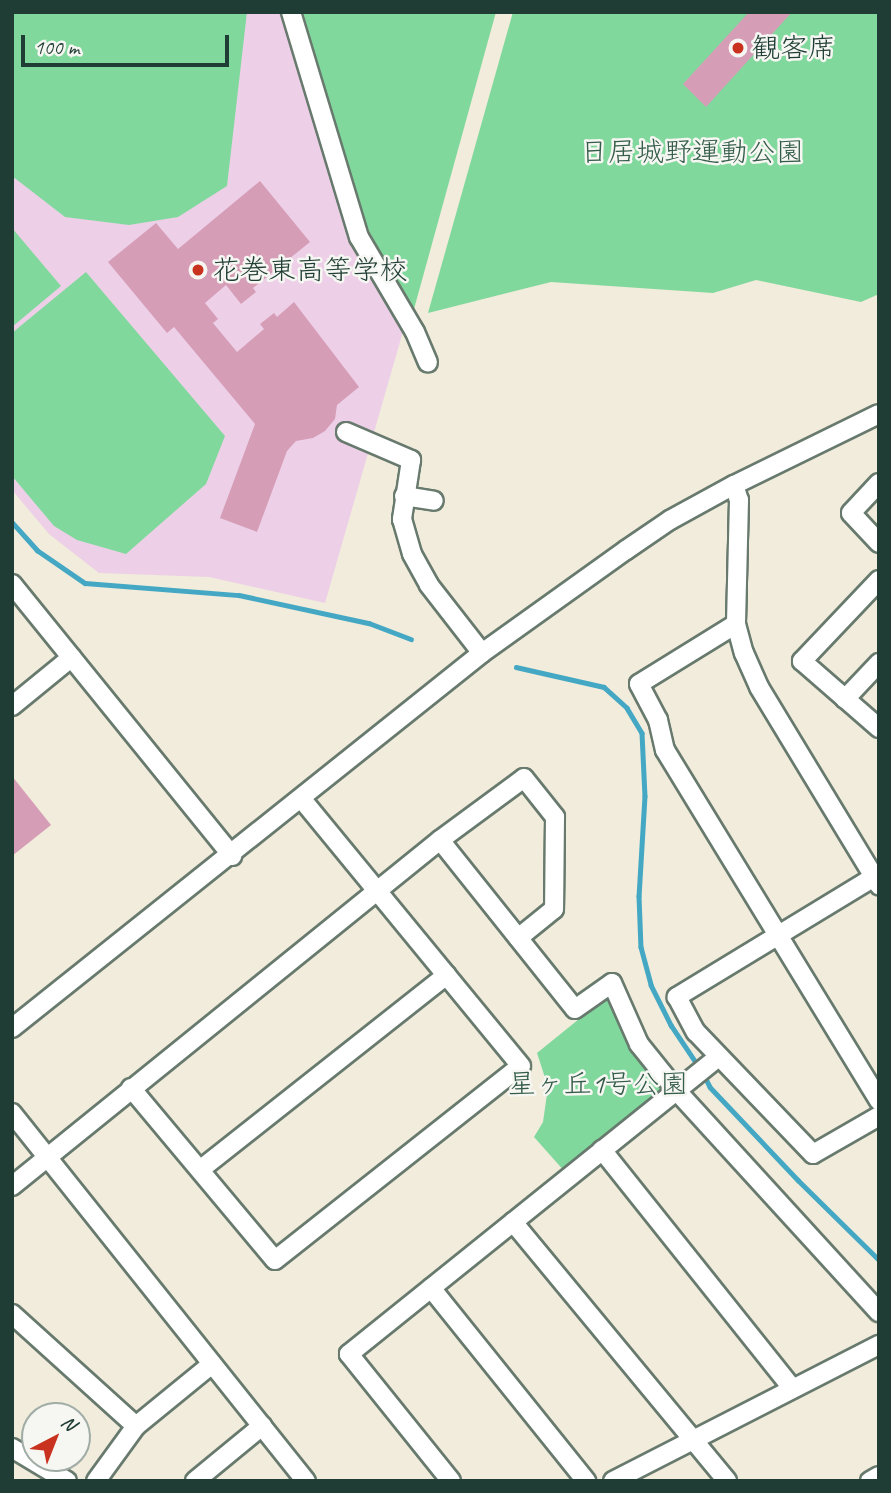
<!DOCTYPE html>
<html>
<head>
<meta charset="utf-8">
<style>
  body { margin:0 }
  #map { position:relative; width:891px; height:1493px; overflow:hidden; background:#f1ecdb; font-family:Caveat,"Klee One",sans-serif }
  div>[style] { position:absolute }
  .built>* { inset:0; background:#edd0e8 }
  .green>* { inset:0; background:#81d89c }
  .stream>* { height:4.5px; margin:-2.25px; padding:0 2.25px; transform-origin:2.25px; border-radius:2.25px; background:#44a8c4 }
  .building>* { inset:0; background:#d69db7 }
  .roads { filter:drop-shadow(2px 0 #687a6e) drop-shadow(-2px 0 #687a6e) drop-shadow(0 2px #687a6e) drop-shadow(0 -2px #687a6e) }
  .minor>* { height:18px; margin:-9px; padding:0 9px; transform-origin:9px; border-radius:9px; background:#fff }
  .dots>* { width:19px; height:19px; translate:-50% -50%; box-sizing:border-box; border:4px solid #f6f6f2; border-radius:50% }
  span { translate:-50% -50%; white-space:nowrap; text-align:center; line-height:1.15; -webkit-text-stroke:5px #f6f6f2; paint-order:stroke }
  .poi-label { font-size:28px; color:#1f3d34 }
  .left { translate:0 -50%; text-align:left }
  .park-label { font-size:28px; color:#335c49 }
  .frame { position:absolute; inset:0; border:14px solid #1f3d34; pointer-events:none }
  .north { position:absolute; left:21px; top:1402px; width:70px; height:70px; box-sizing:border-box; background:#f6f6f2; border:2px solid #a0aca6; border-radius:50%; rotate:42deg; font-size:19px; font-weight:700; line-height:28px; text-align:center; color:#1f3d34 }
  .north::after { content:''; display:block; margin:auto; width:24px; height:32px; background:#c8321e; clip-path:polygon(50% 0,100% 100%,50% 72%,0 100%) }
  .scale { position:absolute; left:21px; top:35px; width:208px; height:32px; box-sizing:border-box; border:4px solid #1f3d34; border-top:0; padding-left:9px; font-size:21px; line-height:24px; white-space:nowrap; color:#1f3d34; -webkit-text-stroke:5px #f6f6f2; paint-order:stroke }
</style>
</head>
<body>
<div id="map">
  <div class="built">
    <i style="clip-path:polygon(12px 12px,292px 12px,358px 226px,408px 314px,325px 603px,209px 577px,99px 573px,49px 534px,12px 490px)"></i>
  </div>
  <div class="green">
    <i style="clip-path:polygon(12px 12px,247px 12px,227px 186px,178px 217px,129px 225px,65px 217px,12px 176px)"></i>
    <i style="clip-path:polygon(303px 12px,496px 12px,414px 309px,406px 301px,366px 225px,343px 158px)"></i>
    <i style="clip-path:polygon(513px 12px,879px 12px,879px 294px,861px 302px,756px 280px,713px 293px,551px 282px,428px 313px)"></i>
    <i style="clip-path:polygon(12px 228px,61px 286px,12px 327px)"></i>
    <i style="clip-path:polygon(86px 272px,225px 436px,206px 484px,126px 554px,77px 540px,54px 526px,12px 476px,12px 333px)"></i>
    <i style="clip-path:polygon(610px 994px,633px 1049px,666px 1094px,566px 1173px,534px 1137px,543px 1122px,548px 1087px,537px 1053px)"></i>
  </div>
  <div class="stream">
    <i style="left:12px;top:522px;width:38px;rotate:48deg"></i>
    <i style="left:37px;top:550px;width:58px;rotate:34.5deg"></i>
    <i style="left:85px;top:583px;width:154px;rotate:4.5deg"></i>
    <i style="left:239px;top:595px;width:133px;rotate:12.2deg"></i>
    <i style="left:369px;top:623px;width:45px;rotate:20.9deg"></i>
    <i style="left:516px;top:667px;width:90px;rotate:12.8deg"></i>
    <i style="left:604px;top:687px;width:31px;rotate:42deg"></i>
    <i style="left:627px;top:708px;width:29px;rotate:59deg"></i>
    <i style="left:642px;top:733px;width:63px;rotate:87.3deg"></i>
    <i style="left:645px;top:796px;width:100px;rotate:93.4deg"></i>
    <i style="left:639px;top:896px;width:51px;rotate:87.8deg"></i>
    <i style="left:641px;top:947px;width:39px;rotate:75deg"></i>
    <i style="left:651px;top:985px;width:45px;rotate:63.4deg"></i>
    <i style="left:671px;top:1025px;width:50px;rotate:56.3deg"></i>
    <i style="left:704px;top:1075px;width:13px;rotate:63deg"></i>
    <i style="left:710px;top:1087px;width:128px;rotate:46.6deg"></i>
    <i style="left:798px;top:1180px;width:114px;rotate:44.6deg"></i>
  </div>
  <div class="building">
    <i style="clip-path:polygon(749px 12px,792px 12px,706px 107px,683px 84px)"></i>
    <i style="clip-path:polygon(260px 181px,310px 242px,253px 288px,256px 292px,241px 304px,226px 285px,205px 303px,218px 319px,213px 323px,237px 352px,264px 329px,260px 324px,274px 313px,277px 317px,294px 302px,359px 387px,337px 405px,335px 419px,325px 431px,313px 438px,296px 441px,287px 451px,257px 532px,220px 518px,255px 424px,174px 327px,167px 333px,108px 262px,156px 223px,178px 249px)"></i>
    <i style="clip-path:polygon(12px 776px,51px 825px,12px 856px)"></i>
  </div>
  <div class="roads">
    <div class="minor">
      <i style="left:291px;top:12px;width:235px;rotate:73.2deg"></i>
      <i style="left:359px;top:237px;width:110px;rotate:59.5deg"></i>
      <i style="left:415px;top:332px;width:33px;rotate:67deg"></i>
      <i style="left:346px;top:432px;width:71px;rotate:23.3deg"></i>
      <i style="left:411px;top:460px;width:60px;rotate:98.7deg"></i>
      <i style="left:402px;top:519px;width:36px;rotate:74deg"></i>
      <i style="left:412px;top:554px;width:35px;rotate:61deg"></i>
      <i style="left:429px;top:585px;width:86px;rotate:52.1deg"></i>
      <i style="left:879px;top:483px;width:41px;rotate:133deg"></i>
      <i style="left:851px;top:513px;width:41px;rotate:47deg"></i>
      <i style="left:734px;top:485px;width:16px;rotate:72deg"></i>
      <i style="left:739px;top:500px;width:124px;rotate:91.4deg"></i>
      <i style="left:736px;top:624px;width:30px;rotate:75deg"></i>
      <i style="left:744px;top:653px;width:37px;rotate:66deg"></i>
      <i style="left:759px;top:687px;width:232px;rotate:58.8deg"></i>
      <i style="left:404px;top:496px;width:30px;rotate:9deg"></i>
      <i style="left:879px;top:580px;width:112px;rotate:133.5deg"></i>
      <i style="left:802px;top:661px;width:102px;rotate:41deg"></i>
      <i style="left:12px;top:584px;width:350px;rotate:51deg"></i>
      <i style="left:736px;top:624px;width:114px;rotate:148.3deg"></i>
      <i style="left:639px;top:684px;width:41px;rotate:62.2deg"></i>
      <i style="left:658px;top:720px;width:31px;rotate:77deg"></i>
      <i style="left:665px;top:750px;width:411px;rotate:58.6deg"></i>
      <i style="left:845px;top:699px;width:50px;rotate:-46.6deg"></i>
      <i style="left:12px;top:706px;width:77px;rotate:-39.2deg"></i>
      <i style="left:440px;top:840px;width:104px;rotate:-36.4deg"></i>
      <i style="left:524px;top:778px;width:50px;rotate:51.5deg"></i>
      <i style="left:555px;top:817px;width:92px;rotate:90.6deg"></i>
      <i style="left:554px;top:909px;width:46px;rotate:141.1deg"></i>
      <i style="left:879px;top:874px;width:237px;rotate:148.7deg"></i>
      <i style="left:677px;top:997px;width:40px;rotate:62deg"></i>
      <i style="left:696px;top:1032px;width:169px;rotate:46.2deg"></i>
      <i style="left:813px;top:1154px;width:76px;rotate:-29.9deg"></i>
      <i style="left:12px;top:1028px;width:601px;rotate:-38.59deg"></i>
      <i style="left:482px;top:653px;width:177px;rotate:-35.6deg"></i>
      <i style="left:626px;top:550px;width:53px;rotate:-34.3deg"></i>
      <i style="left:670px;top:520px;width:73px;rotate:-28.7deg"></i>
      <i style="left:734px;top:485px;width:161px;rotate:-26.1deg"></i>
      <i style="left:131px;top:1088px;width:224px;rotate:50.1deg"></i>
      <i style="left:275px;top:1260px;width:313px;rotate:-38.3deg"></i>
      <i style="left:521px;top:1066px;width:345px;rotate:-129.4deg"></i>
      <i style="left:12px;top:1113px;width:471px;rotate:51.4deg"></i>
      <i style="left:602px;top:1150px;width:305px;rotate:51.4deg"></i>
      <i style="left:201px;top:1169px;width:313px;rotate:-38.3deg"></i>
      <i style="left:12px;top:1186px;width:550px;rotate:-38.95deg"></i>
      <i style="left:440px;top:840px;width:216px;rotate:51.4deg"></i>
      <i style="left:575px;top:1009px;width:45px;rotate:-35.1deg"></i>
      <i style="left:612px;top:983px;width:67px;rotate:66.1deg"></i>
      <i style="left:639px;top:1044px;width:59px;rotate:51.2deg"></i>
      <i style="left:676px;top:1090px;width:301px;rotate:47.6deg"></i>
      <i style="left:513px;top:1222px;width:336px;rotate:50.4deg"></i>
      <i style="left:431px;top:1288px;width:248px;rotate:51.2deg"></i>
      <i style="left:12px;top:1314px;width:167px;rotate:42.1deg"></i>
      <i style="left:136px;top:1426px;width:68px;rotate:126deg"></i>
      <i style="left:136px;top:1426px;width:98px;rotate:-39.2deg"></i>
      <i style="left:12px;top:1448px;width:64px;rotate:31deg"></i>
      <i style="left:195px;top:1481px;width:87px;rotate:-39.4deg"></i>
      <i style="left:451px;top:1481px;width:163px;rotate:-128.8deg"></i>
      <i style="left:349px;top:1354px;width:474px;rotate:-38.8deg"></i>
      <i style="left:613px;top:1481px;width:299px;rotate:-27.1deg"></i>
      <i style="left:870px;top:1481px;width:10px;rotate:-29deg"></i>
    </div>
  </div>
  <div class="dots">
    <i style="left:738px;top:48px;background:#c8321e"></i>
    <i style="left:198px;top:270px;background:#c8321e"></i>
  </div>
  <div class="poi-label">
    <span class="left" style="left:752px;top:48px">観客席</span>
    <span class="left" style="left:212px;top:270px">花巻東高等学校</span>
  </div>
  <div class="park-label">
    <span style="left:692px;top:152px">日居城野運動公園</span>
    <span style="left:598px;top:1084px">星ヶ丘1号公園</span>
  </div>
  <div class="frame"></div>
  <div class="north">N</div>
  <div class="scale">100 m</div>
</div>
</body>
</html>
